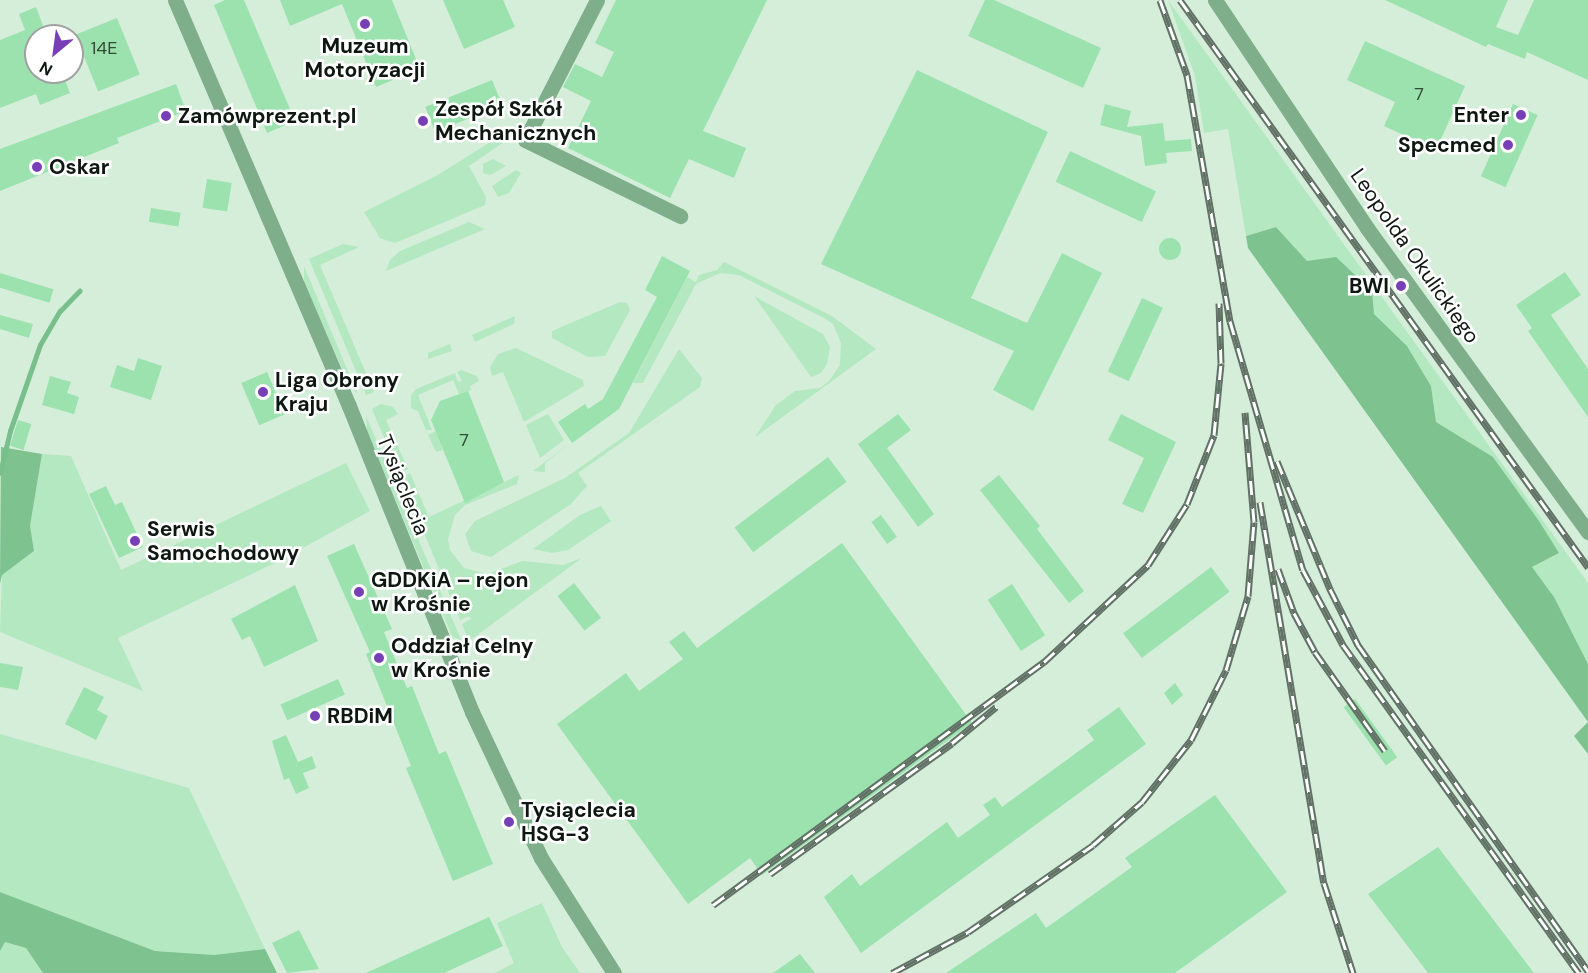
<!DOCTYPE html>
<html>
<head>
<meta charset="utf-8">
<style>
  body { margin:0 }
  #map { position:relative; width:1588px; height:973px; overflow:hidden; background:#d5eeda; font-family:"DM Sans",sans-serif }
  div>[style] { position:absolute }
  .green>* { inset:0; background:#b3e8c0 }
  .forest>* { inset:0; background:#7dc28f }
  .stream>* { height:4.5px; margin:-2.25px; padding:0 2.25px; transform-origin:2.25px; border-radius:2.25px; background:#79bf8c }
  .building>* { inset:0; background:#9ce2ae; transform-origin:0 0 }
  .round { border-radius:50% }
  .minor>* { height:15px; margin:-7.5px; padding:0 7.5px; transform-origin:7.5px; border-radius:7.5px; background:#7fae8b }
  .rail>* { height:7px; margin-top:-3.5px; transform-origin:0; background:repeating-linear-gradient(90deg,#fff 0 14px,#627166 0 28px); box-sizing:border-box; border-block:2px solid #627166 }
  .dots>* { width:16px; height:16px; translate:-50% -50%; box-sizing:border-box; border:3px solid #fff; border-radius:50% }
  span { translate:-50% -50%; white-space:nowrap; text-align:center; line-height:1.15; -webkit-text-stroke:5px #fff; paint-order:stroke }
  .number-label { font-size:18px; color:#324a38 }
  .number-label span { -webkit-text-stroke-width:0 }
  .poi-label { font-size:21px; color:#0e1711; font-weight:700 }
  .left { translate:0 -50%; text-align:left }
  .right { translate:-100% -50%; text-align:right }
  .street-label { font-size:21px; color:#0e1711 }
  .north { position:absolute; left:24px; top:24px; width:60px; height:60px; box-sizing:border-box; background:#fff; border:2px solid #9fa2a0; border-radius:50%; rotate:209deg; font-size:16px; font-weight:700; line-height:24px; text-align:center; color:#0e1711 }
  .north::after { content:''; display:block; margin:auto; width:21px; height:27px; background:#773fb6; clip-path:polygon(50% 0,100% 100%,50% 72%,0 100%) }
</style>
</head>
<body>
<div id="map">
  <div class="green">
    <i style="clip-path:polygon(1168px 0,1588px 583px,1588px 664px,1554px 597px,1532px 567px,1559px 553px,1493px 457px,1436px 422px,1431px 386px,1407px 346px,1374px 314px,1307px 261px,1276px 227px,1246px 236px,1228px 129px,1204px 133px,1195px 76px)"></i>
    <i style="clip-path:polygon(497px 138px,504px 142px,469px 166px,486px 197px,485px 205px,395px 243px,380px 238px,364px 212px,436px 176px)"></i>
    <i style="clip-path:polygon(493px 159px,506px 166px,490px 175px,483px 173px,483px 164px)"></i>
    <i style="clip-path:polygon(516px 170px,521px 173px,509px 193px,498px 197px,492px 186px)"></i>
    <i style="clip-path:polygon(469px 222px,485px 229px,386px 271px,390px 260px,400px 251px)"></i>
    <i style="clip-path:polygon(343px 244px,359px 247px,320px 265px,374px 392px,366px 395px,309px 259px)"></i>
    <i style="clip-path:polygon(724px 262px,832px 316px,876px 349px,755px 437px,776px 405px,795px 391px,820px 388px,829px 381px,840px 365px,841px 343px,833px 324px,824px 318px,739px 275px,720px 273px,696px 284px,643px 383px,633px 383px,687px 277px,696px 282px,699px 275px,717px 270px)"></i>
    <i style="clip-path:polygon(304px 266px,357px 393px,350px 386px,304px 283px)"></i>
    <i style="clip-path:polygon(754px 296px,823px 334px,830px 347px,827px 364px,821px 373px,811px 377px)"></i>
    <i style="clip-path:polygon(620px 302px,627px 303px,630px 310px,605px 356px,588px 357px,552px 338px,552px 331px)"></i>
    <i style="clip-path:polygon(515px 316px,514px 324px,475px 342px,472px 335px)"></i>
    <i style="clip-path:polygon(450px 344px,452px 351px,428px 359px,428px 353px)"></i>
    <i style="clip-path:polygon(516px 348px,583px 380px,584px 386px,524px 422px,503px 372px,492px 376px,490px 367px,498px 354px)"></i>
    <i style="clip-path:polygon(679px 349px,702px 378px,700px 387px,578px 473px,587px 486px,571px 504px,491px 557px,471px 551px,465px 534px,475px 521px,565px 478px,629px 433px)"></i>
    <i style="clip-path:polygon(461px 370px,477px 376px,479px 381px,470px 386px,471px 390px,459px 394px,453px 380px,418px 395px,432px 430px,426px 430px,418px 411px,411px 408px,411px 396px,416px 389px,455px 373px,458px 382px,462px 381px,457px 372px)"></i>
    <i style="clip-path:polygon(381px 404px,393px 407px,398px 414px,386px 420px,408px 469px,399px 473px,372px 409px)"></i>
    <i style="clip-path:polygon(548px 414px,564px 440px,540px 458px,526px 425px)"></i>
    <i style="clip-path:polygon(366px 416px,462px 642px,452px 636px,367px 431px)"></i>
    <i style="clip-path:polygon(436px 431px,443px 450px,436px 452px,428px 435px)"></i>
    <i style="clip-path:polygon(570px 443px,545px 463px,545px 472px,533px 471px)"></i>
    <i style="clip-path:polygon(42px 454px,71px 456px,121px 570px,346px 463px,370px 511px,279px 561px,118px 638px,143px 691px,0 632px,2px 575px,34px 551px,30px 526px)"></i>
    <i style="clip-path:polygon(410px 473px,429px 517px,519px 475px,517px 484px,465px 505px,455px 515px,448px 539px,450px 550px,464px 568px,488px 574px,522px 561px,563px 565px,582px 558px,469px 641px,462px 624px,471px 619px,469px 616px,460px 620px,401px 477px)"></i>
    <i style="clip-path:polygon(601px 506px,611px 521px,568px 550px,552px 553px,533px 549px,580px 515px)"></i>
    <i style="clip-path:polygon(0 734px,189px 788px,265px 949px,214px 955px,155px 951px,0 892px)"></i>
    <i style="clip-path:polygon(542px 903px,562px 947px,580px 973px,495px 973px,514px 963px,497px 923px)"></i>
    <i style="clip-path:polygon(5px 942px,26px 948px,43px 973px,0 973px,0 951px)"></i>
  </div>
  <div class="forest">
    <i style="clip-path:polygon(1276px 227px,1307px 261px,1336px 257px,1372px 291px,1374px 314px,1407px 346px,1431px 386px,1436px 422px,1493px 457px,1539px 521px,1559px 553px,1532px 567px,1554px 597px,1588px 664px,1588px 722px,1248px 248px,1246px 236px)"></i>
    <i style="clip-path:polygon(1px 447px,42px 454px,30px 526px,34px 551px,2px 575px,0 584px)"></i>
    <i style="clip-path:polygon(1588px 722px,1588px 754px,1574px 736px)"></i>
    <i style="clip-path:polygon(0 892px,155px 951px,214px 955px,265px 949px,277px 973px,43px 973px,26px 948px,5px 942px,0 951px)"></i>
  </div>
  <div class="stream">
    <i style="left:0;top:473px;width:43px;rotate:-76.6deg"></i>
    <i style="left:10px;top:431px;width:91px;rotate:-70.8deg"></i>
    <i style="left:40px;top:345px;width:39px;rotate:-60deg"></i>
    <i style="left:60px;top:311px;width:28px;rotate:-46deg"></i>
  </div>
  <div class="building">
    <i style="clip-path:polygon(225px 0,244px 0,295px 121px,267px 133px,214px 5px)"></i>
    <i style="clip-path:polygon(280px 0,392px 0,420px 69px,376px 87px,342px 4px,290px 26px)"></i>
    <i style="clip-path:polygon(443px 0,503px 0,515px 27px,464px 49px)"></i>
    <i style="clip-path:polygon(616px 0,767px 0,703px 131px,746px 148px,734px 178px,689px 159px,670px 198px,568px 148px,591px 101px,563px 87px,575px 64px,602px 77px,614px 52px,595px 43px)"></i>
    <i style="clip-path:polygon(985px 0,994px 0,1101px 48px,1083px 88px,968px 36px)"></i>
    <i style="clip-path:polygon(1385px 0,1508px 0,1496px 27px,1518px 35px,1534px 0,1588px 0,1588px 80px,1527px 52px,1525px 59px,1488px 44px,1486px 47px)"></i>
    <i style="clip-path:polygon(36px 7px,47px 36px,36px 36px,36px 72px,62px 72px,70px 93px,40px 105px,36px 94px,0 108px,0 40px,25px 30px,19px 14px)"></i>
    <i style="left:117px;top:18px;width:61px;height:45px;rotate:68deg"></i>
    <i style="clip-path:polygon(1365px 41px,1465px 86px,1436px 150px,1384px 126px,1395px 102px,1347px 80px)"></i>
    <i style="clip-path:polygon(917px 70px,1048px 132px,971px 298px,1027px 323px,1062px 253px,1102px 273px,1033px 411px,993px 390px,1014px 351px,821px 264px)"></i>
    <i style="left:492px;top:80px;width:27px;height:72px;rotate:68deg"></i>
    <i style="clip-path:polygon(176px 84px,186px 111px,117px 138px,119px 143px,0 191px,0 149px)"></i>
    <i style="clip-path:polygon(1105px 104px,1131px 111px,1127px 127px,1163px 123px,1165px 141px,1191px 139px,1192px 151px,1166px 153px,1167px 163px,1145px 166px,1141px 136px,1100px 125px)"></i>
    <i style="left:1513px;top:104px;width:27px;height:79px;rotate:24deg"></i>
    <i style="left:1070px;top:151px;width:95px;height:34px;rotate:25deg"></i>
    <i style="left:207px;top:179px;width:25px;height:29px;rotate:9deg"></i>
    <i style="left:151px;top:208px;width:30px;height:14px;rotate:9deg"></i>
    <i class="round" style="left:1159px;top:238px;width:22px;height:22px"></i>
    <i style="clip-path:polygon(662px 256px,690px 271px,619px 409px,572px 443px,558px 422px,585px 404px,588px 409px,603px 399px,657px 297px,645px 290px)"></i>
    <i style="clip-path:polygon(1565px 272px,1581px 295px,1551px 315px,1588px 369px,1588px 417px,1528px 331px,1532px 328px,1516px 305px)"></i>
    <i style="left:0;top:273px;width:56px;height:14px;rotate:17deg"></i>
    <i style="left:1142px;top:298px;width:23px;height:81px;rotate:25deg"></i>
    <i style="clip-path:polygon(0 315px,33px 324px,29px 338px,0 329px)"></i>
    <i style="clip-path:polygon(138px 358px,162px 366px,151px 400px,110px 387px,117px 365px,134px 371px)"></i>
    <i style="left:267px;top:372px;width:46px;height:28px;rotate:67deg"></i>
    <i style="clip-path:polygon(50px 376px,71px 382px,67px 393px,79px 397px,74px 414px,42px 405px)"></i>
    <i style="clip-path:polygon(468px 391px,504px 482px,465px 503px,431px 420px,440px 401px)"></i>
    <i style="clip-path:polygon(898px 414px,911px 430px,887px 448px,934px 514px,918px 527px,858px 444px)"></i>
    <i style="clip-path:polygon(1121px 414px,1176px 442px,1143px 513px,1122px 504px,1144px 458px,1108px 440px)"></i>
    <i style="left:18px;top:420px;width:14px;height:27px;rotate:17deg"></i>
    <i style="left:828px;top:457px;width:31px;height:117px;rotate:53deg"></i>
    <i style="clip-path:polygon(999px 475px,1040px 526px,1037px 529px,1084px 591px,1069px 603px,980px 490px)"></i>
    <i style="clip-path:polygon(106px 486px,115px 505px,122px 502px,143px 547px,119px 558px,89px 494px)"></i>
    <i style="left:881px;top:515px;width:27px;height:12px;rotate:54deg"></i>
    <i style="clip-path:polygon(842px 543px,972px 723px,762px 875px,750px 858px,688px 904px,557px 724px,626px 673px,639px 691px,683px 659px,669px 642px,684px 631px,697px 648px)"></i>
    <i style="clip-path:polygon(354px 544px,392px 629px,384px 632px,407px 688px,412px 686px,439px 754px,446px 751px,493px 864px,453px 881px,406px 768px,411px 766px,366px 654px,370px 652px,327px 556px)"></i>
    <i style="left:1211px;top:567px;width:31px;height:110px;rotate:53deg"></i>
    <i style="left:574px;top:583px;width:44px;height:21px;rotate:52deg"></i>
    <i style="left:1012px;top:584px;width:61px;height:29px;rotate:57deg"></i>
    <i style="clip-path:polygon(295px 585px,318px 641px,264px 667px,250px 636px,242px 640px,231px 619px)"></i>
    <i style="clip-path:polygon(0 663px,23px 667px,18px 690px,0 687px)"></i>
    <i style="left:338px;top:679px;width:17px;height:63px;rotate:66deg"></i>
    <i style="clip-path:polygon(1175px 683px,1183px 695px,1172px 705px,1164px 693px)"></i>
    <i style="clip-path:polygon(84px 687px,104px 697px,97px 710px,108px 716px,96px 740px,65px 724px)"></i>
    <i style="left:1355px;top:699px;width:72px;height:14px;rotate:54deg"></i>
    <i style="clip-path:polygon(1119px 707px,1146px 744px,861px 953px,824px 897px,852px 874px,860px 886px,947px 822px,958px 838px,990px 815px,983px 805px,995px 797px,1002px 807px,1094px 740px,1087px 730px)"></i>
    <i style="clip-path:polygon(286px 735px,298px 762px,312px 756px,316px 768px,303px 773px,309px 788px,296px 794px,289px 778px,284px 780px,272px 741px)"></i>
    <i style="clip-path:polygon(1215px 795px,1287px 892px,1175px 973px,946px 973px,1036px 913px,1046px 928px,1132px 867px,1125px 858px)"></i>
    <i style="clip-path:polygon(1438px 847px,1534px 973px,1428px 973px,1368px 894px)"></i>
    <i style="clip-path:polygon(489px 917px,503px 946px,444px 973px,366px 973px)"></i>
    <i style="clip-path:polygon(299px 930px,319px 969px,287px 973px,272px 943px)"></i>
    <i style="clip-path:polygon(800px 954px,815px 973px,773px 973px)"></i>
  </div>
  <div class="minor">
    <i style="left:175px;top:0;width:442px;rotate:66.8deg"></i>
    <i style="left:349px;top:406px;width:330px;rotate:68.1deg"></i>
    <i style="left:472px;top:712px;width:161px;rotate:64.7deg"></i>
    <i style="left:541px;top:858px;width:136px;rotate:57.6deg"></i>
    <i style="left:597px;top:0;width:157px;rotate:117.2deg"></i>
    <i style="left:525px;top:140px;width:173px;rotate:26.1deg"></i>
    <i style="left:1215px;top:0;width:274px;rotate:56.3deg"></i>
    <i style="left:1367px;top:228px;width:376px;rotate:54deg"></i>
  </div>
  <div class="rail">
    <i style="left:1160px;top:0;width:80px;rotate:70.2deg"></i>
    <i style="left:1187px;top:75px;width:250px;rotate:80.1deg"></i>
    <i style="left:1230px;top:321px;width:259px;rotate:73.7deg"></i>
    <i style="left:1303px;top:570px;width:85px;rotate:61.9deg"></i>
    <i style="left:1343px;top:645px;width:404px;rotate:54.3deg"></i>
    <i style="left:1180px;top:0;width:699px;rotate:54.26deg"></i>
    <i style="left:1277px;top:461px;width:139px;rotate:67.5deg"></i>
    <i style="left:1330px;top:589px;width:63px;rotate:63.4deg"></i>
    <i style="left:1358px;top:645px;width:399px;rotate:54.8deg"></i>
    <i style="left:1260px;top:502px;width:386px;rotate:80.5deg"></i>
    <i style="left:1324px;top:883px;width:95px;rotate:72.1deg"></i>
    <i style="left:1278px;top:569px;width:47px;rotate:70deg"></i>
    <i style="left:1294px;top:613px;width:44px;rotate:61.7deg"></i>
    <i style="left:1315px;top:652px;width:121px;rotate:54.7deg"></i>
    <i style="left:770px;top:874px;width:224px;rotate:-35.7deg"></i>
    <i style="left:952px;top:743px;width:57px;rotate:-39.3deg"></i>
    <i style="left:713px;top:905px;width:411px;rotate:-36.3deg"></i>
    <i style="left:1044px;top:662px;width:142px;rotate:-43deg"></i>
    <i style="left:1148px;top:565px;width:72px;rotate:-57.4deg"></i>
    <i style="left:1187px;top:504px;width:74px;rotate:-68.6deg"></i>
    <i style="left:1214px;top:435px;width:72px;rotate:-84.4deg"></i>
    <i style="left:1221px;top:363px;width:60px;rotate:-91.9deg"></i>
    <i style="left:892px;top:973px;width:86px;rotate:-28.3deg"></i>
    <i style="left:968px;top:932px;width:152px;rotate:-34.8deg"></i>
    <i style="left:1093px;top:845px;width:65px;rotate:-41.3deg"></i>
    <i style="left:1142px;top:802px;width:79px;rotate:-51.7deg"></i>
    <i style="left:1191px;top:740px;width:78px;rotate:-63.4deg"></i>
    <i style="left:1226px;top:670px;width:77px;rotate:-73.4deg"></i>
    <i style="left:1248px;top:596px;width:74px;rotate:-85.4deg"></i>
    <i style="left:1254px;top:522px;width:110px;rotate:-94.7deg"></i>
  </div>
  <div class="dots">
    <i style="left:365px;top:24px;background:#773fb6"></i>
    <i style="left:1521px;top:115px;background:#773fb6"></i>
    <i style="left:166px;top:116px;background:#773fb6"></i>
    <i style="left:423px;top:121px;background:#773fb6"></i>
    <i style="left:1508px;top:145px;background:#773fb6"></i>
    <i style="left:37px;top:167px;background:#773fb6"></i>
    <i style="left:1401px;top:286px;background:#773fb6"></i>
    <i style="left:263px;top:392px;background:#773fb6"></i>
    <i style="left:135px;top:541px;background:#773fb6"></i>
    <i style="left:359px;top:592px;background:#773fb6"></i>
    <i style="left:379px;top:658px;background:#773fb6"></i>
    <i style="left:315px;top:716px;background:#773fb6"></i>
    <i style="left:509px;top:822px;background:#773fb6"></i>
  </div>
  <div class="number-label">
    <span style="left:104px;top:48px">14E</span>
    <span style="left:1419px;top:94px">7</span>
    <span style="left:464px;top:440px">7</span>
  </div>
  <div class="poi-label">
    <span style="left:365px;top:58px">Muzeum<br>Motoryzacji</span>
    <span class="left" style="left:435px;top:121px">Zespół Szkół<br>Mechanicznych</span>
    <span class="right" style="left:1509px;top:115px">Enter</span>
    <span class="left" style="left:178px;top:116px">Zamówprezent.pl</span>
    <span class="right" style="left:1496px;top:145px">Specmed</span>
    <span class="left" style="left:49px;top:167px">Oskar</span>
    <span class="right" style="left:1389px;top:286px">BWI</span>
    <span class="left" style="left:275px;top:392px">Liga Obrony<br>Kraju</span>
    <span class="left" style="left:147px;top:541px">Serwis<br>Samochodowy</span>
    <span class="left" style="left:371px;top:592px">GDDKiA – rejon<br>w Krośnie</span>
    <span class="left" style="left:391px;top:658px">Oddział Celny<br>w Krośnie</span>
    <span class="left" style="left:327px;top:716px">RBDiM</span>
    <span class="left" style="left:521px;top:822px">Tysiąclecia<br>HSG-3</span>
  </div>
  <div class="street-label">
    <span style="left:1415px;top:256px;rotate:55deg">Leopolda Okulickiego</span>
    <span style="left:403px;top:485px;rotate:68deg">Tysiąclecia</span>
  </div>
  <div class="north">N</div>
</div>
</body>
</html>
